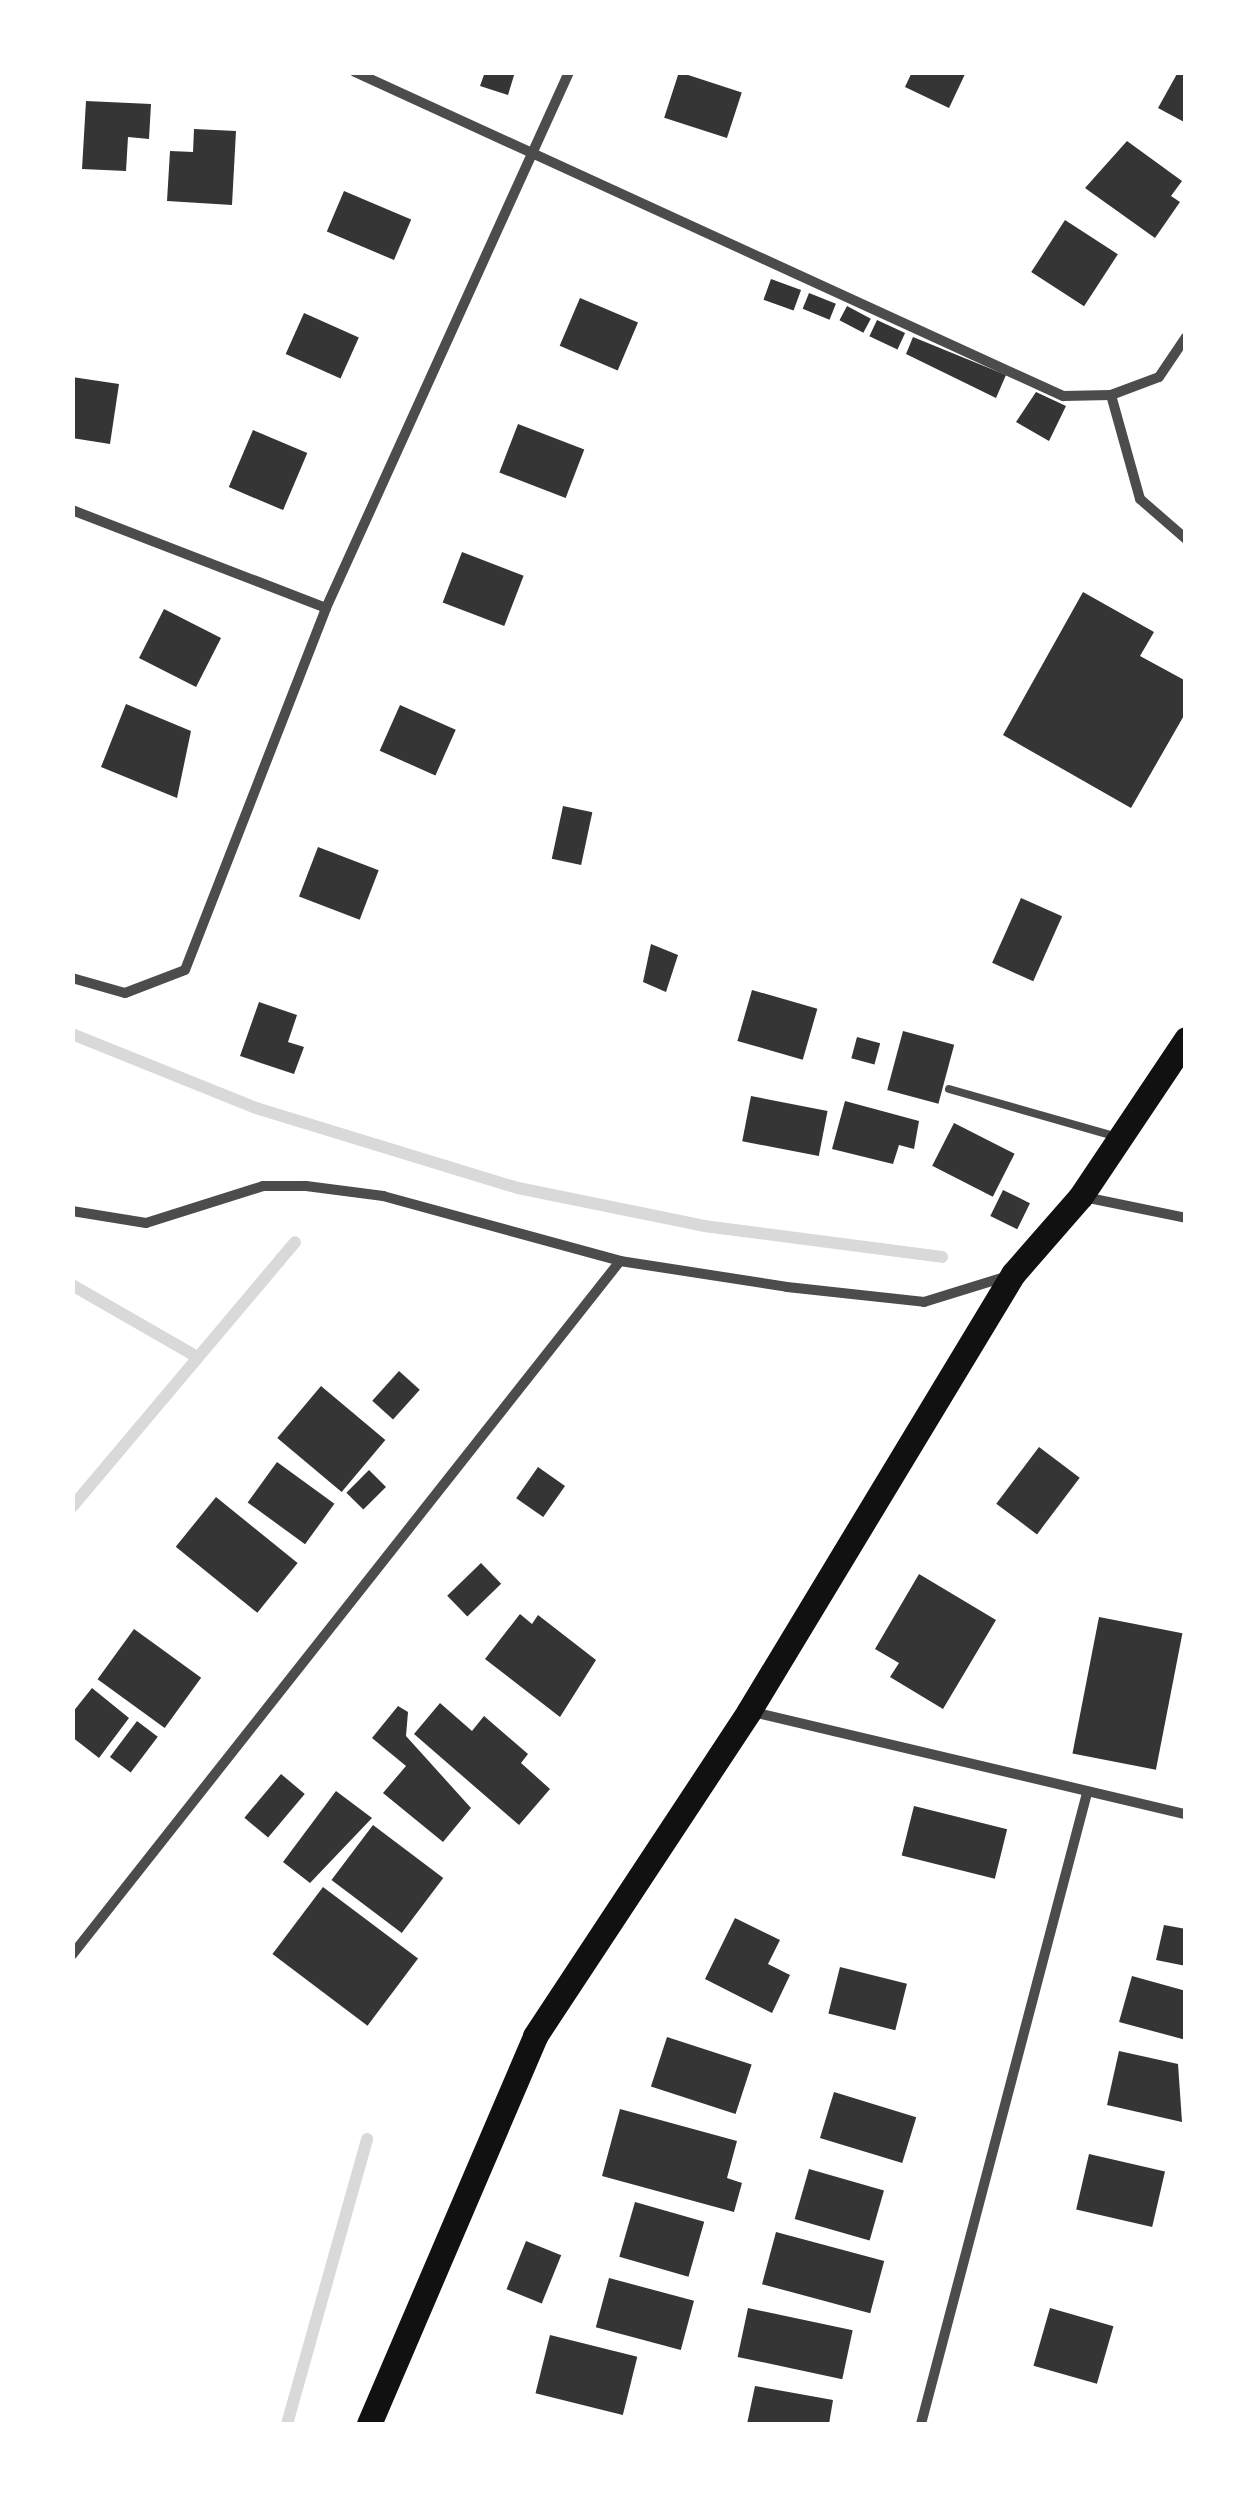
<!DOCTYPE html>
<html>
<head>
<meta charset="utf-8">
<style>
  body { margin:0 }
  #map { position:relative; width:1258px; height:2497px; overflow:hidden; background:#fff; font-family:"Source Sans 3",sans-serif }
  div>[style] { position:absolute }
  .stream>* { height:12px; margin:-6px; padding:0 6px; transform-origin:6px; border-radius:6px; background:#d9d9d9 }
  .building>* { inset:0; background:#353535; transform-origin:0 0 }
  .service>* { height:8px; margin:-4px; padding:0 4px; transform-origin:4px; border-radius:4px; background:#4c4c4c }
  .minor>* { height:10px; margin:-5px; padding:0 5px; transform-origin:5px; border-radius:5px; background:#4c4c4c }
  .primary>* { height:25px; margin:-12.5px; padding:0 12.5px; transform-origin:12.5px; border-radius:12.5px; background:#111 }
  span { translate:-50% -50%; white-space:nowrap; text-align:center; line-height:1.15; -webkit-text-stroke:9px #fff; paint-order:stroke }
  .frame { position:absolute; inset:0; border:75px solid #fff; pointer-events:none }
</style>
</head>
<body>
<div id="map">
  <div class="stream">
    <i style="left:72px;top:1034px;width:198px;rotate:21.9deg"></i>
    <i style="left:256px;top:1108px;width:274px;rotate:17deg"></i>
    <i style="left:518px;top:1188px;width:190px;rotate:11.5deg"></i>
    <i style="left:704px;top:1226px;width:240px;rotate:7.4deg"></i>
    <i style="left:72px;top:1285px;width:138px;rotate:29.9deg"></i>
    <i style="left:72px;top:1507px;width:346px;rotate:-49.9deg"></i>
    <i style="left:287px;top:2424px;width:296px;rotate:-74.3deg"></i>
  </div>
  <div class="building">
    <i style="clip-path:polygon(485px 72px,515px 72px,508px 95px,480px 86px)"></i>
    <i style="left:679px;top:72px;width:66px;height:48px;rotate:18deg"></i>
    <i style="clip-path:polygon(912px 72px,966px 72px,949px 108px,905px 87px)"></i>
    <i style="clip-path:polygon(1178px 72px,1186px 72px,1186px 123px,1158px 108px)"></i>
    <i style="clip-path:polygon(86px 101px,151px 104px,149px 139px,128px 137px,126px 171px,82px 169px)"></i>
    <i style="clip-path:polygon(194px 129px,236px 131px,232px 205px,167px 201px,170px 151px,193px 152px)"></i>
    <i style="clip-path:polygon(1127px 141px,1182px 181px,1171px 196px,1180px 202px,1155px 238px,1085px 188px)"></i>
    <i style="left:344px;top:191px;width:73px;height:44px;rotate:23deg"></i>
    <i style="left:1065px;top:220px;width:63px;height:62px;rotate:33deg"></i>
    <i style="left:771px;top:279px;width:32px;height:22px;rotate:20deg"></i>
    <i style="left:809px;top:293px;width:29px;height:17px;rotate:22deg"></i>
    <i style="left:580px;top:298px;width:63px;height:52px;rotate:23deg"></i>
    <i style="left:847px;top:306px;width:27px;height:16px;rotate:28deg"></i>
    <i style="left:304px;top:313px;width:60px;height:45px;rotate:24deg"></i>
    <i style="left:877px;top:320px;width:31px;height:18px;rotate:25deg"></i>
    <i style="clip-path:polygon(913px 337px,1006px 375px,996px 398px,906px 354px)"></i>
    <i style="clip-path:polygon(72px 377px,119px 384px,110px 444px,72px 438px)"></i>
    <i style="clip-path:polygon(1036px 392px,1066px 406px,1049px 441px,1016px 422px)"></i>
    <i style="left:518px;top:424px;width:71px;height:52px;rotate:21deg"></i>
    <i style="left:253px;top:430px;width:59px;height:62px;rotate:23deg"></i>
    <i style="left:462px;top:552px;width:66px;height:54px;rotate:21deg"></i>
    <i style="clip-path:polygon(1083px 592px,1154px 632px,1140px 656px,1186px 681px,1186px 712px,1131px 808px,1003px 735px)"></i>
    <i style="left:164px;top:609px;width:64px;height:55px;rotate:27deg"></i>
    <i style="clip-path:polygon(126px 704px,191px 731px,177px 798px,101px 767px)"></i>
    <i style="left:400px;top:705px;width:61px;height:50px;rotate:24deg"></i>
    <i style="left:563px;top:806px;width:30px;height:54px;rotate:12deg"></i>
    <i style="left:318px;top:847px;width:65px;height:53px;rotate:21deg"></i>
    <i style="left:1021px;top:898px;width:45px;height:71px;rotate:24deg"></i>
    <i style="clip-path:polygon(651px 944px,678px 955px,666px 992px,643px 982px)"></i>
    <i style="left:752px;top:990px;width:68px;height:53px;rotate:16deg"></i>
    <i style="clip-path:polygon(259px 1002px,297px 1015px,288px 1042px,304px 1047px,294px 1074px,240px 1056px)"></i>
    <i style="left:903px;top:1031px;width:53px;height:61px;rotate:15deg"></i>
    <i style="left:857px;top:1037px;width:24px;height:22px;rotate:15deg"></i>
    <i style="left:751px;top:1096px;width:78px;height:46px;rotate:11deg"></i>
    <i style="clip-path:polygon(845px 1101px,919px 1121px,914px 1149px,899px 1145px,893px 1164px,832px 1149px)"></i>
    <i style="left:954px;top:1123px;width:68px;height:48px;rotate:27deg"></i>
    <i style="left:1003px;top:1190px;width:30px;height:29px;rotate:26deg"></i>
    <i style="left:399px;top:1371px;width:28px;height:40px;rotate:42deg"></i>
    <i style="left:321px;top:1386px;width:84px;height:68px;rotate:40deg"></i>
    <i style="left:1039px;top:1447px;width:51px;height:71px;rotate:37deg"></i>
    <i style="left:277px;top:1462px;width:71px;height:50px;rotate:36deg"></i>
    <i style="left:538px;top:1467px;width:33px;height:38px;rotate:35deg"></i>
    <i style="left:369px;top:1470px;width:24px;height:32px;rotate:45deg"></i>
    <i style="left:216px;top:1497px;width:105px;height:64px;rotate:39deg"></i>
    <i style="left:481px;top:1563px;width:29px;height:47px;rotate:46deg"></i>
    <i style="clip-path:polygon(919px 1574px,996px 1620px,943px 1709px,890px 1677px,899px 1663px,875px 1649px)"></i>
    <i style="clip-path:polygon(520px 1614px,532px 1624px,538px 1615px,596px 1660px,560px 1717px,485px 1659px)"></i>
    <i style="left:1099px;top:1617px;width:85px;height:139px;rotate:11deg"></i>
    <i style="left:134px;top:1629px;width:83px;height:62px;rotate:36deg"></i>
    <i style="clip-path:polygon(92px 1688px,129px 1718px,99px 1758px,72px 1737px,72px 1713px)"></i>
    <i style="clip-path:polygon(440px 1703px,472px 1731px,484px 1716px,528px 1754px,521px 1763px,550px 1789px,519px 1825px,414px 1734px)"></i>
    <i style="clip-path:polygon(398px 1706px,408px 1712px,406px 1736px,471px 1808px,443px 1842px,383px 1793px,406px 1766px,372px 1738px)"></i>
    <i style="left:137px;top:1721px;width:26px;height:45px;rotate:37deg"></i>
    <i style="left:281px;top:1774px;width:31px;height:57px;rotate:40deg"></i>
    <i style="clip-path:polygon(336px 1791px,372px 1818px,310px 1883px,283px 1862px)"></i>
    <i style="left:914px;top:1806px;width:96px;height:51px;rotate:14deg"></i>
    <i style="left:373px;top:1825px;width:88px;height:69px;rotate:37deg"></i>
    <i style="left:323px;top:1887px;width:119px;height:84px;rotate:37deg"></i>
    <i style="clip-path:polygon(735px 1918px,780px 1940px,768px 1964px,790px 1975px,772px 2013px,705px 1979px)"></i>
    <i style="clip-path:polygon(1164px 1925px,1186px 1929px,1186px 1966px,1156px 1960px)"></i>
    <i style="left:840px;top:1967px;width:69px;height:48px;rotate:14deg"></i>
    <i style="clip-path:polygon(1132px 1976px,1186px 1991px,1186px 2040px,1119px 2022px)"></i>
    <i style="left:667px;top:2037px;width:89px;height:52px;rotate:18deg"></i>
    <i style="clip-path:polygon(1119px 2051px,1178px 2064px,1182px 2122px,1107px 2105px)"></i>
    <i style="left:834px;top:2092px;width:86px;height:48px;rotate:17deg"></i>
    <i style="clip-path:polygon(620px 2109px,737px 2141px,727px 2178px,742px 2183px,734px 2212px,602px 2176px)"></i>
    <i style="left:1089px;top:2154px;width:78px;height:57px;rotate:13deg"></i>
    <i style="left:809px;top:2169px;width:78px;height:52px;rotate:16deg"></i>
    <i style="left:635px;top:2202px;width:72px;height:57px;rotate:16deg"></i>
    <i style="left:776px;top:2232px;width:112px;height:54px;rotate:15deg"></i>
    <i style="left:526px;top:2241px;width:38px;height:52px;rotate:22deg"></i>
    <i style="left:609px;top:2278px;width:88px;height:51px;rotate:15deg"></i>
    <i style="left:748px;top:2308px;width:107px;height:50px;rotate:12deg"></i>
    <i style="left:1050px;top:2308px;width:66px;height:60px;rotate:16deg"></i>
    <i style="left:550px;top:2335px;width:90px;height:60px;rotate:14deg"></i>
    <i style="clip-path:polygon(755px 2386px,833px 2400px,829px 2424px,747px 2424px)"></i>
  </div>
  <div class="service">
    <i style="left:949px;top:1089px;width:172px;rotate:15.9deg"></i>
  </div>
  <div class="minor">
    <i style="left:355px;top:72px;width:779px;rotate:24.59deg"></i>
    <i style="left:1063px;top:396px;width:48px;rotate:-1.2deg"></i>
    <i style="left:1111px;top:395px;width:51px;rotate:-20.6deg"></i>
    <i style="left:1159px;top:377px;width:48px;rotate:-56deg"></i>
    <i style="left:1111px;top:395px;width:108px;rotate:74.4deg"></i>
    <i style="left:1140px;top:499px;width:61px;rotate:41deg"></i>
    <i style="left:72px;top:510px;width:272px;rotate:21.1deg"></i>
    <i style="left:72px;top:978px;width:55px;rotate:15.8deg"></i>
    <i style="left:125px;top:993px;width:64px;rotate:-21deg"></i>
    <i style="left:185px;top:970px;width:388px;rotate:-68.7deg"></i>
    <i style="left:326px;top:608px;width:589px;rotate:-65.61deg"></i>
    <i style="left:1084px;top:1197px;width:104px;rotate:11.6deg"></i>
    <i style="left:72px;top:1211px;width:75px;rotate:9.2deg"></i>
    <i style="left:146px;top:1223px;width:123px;rotate:-17.5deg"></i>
    <i style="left:263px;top:1186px;width:43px"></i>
    <i style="left:306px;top:1186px;width:78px;rotate:7.4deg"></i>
    <i style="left:383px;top:1196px;width:246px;rotate:15.3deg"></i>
    <i style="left:620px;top:1261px;width:169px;rotate:8.8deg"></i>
    <i style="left:787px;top:1287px;width:138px;rotate:6.2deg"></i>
    <i style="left:924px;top:1302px;width:88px;rotate:-17.2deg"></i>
    <i style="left:749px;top:1711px;width:449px;rotate:13.3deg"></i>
    <i style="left:72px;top:1955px;width:884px;rotate:-51.7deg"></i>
    <i style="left:921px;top:2424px;width:652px;rotate:-75.26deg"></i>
  </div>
  <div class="primary">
    <i style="left:369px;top:2424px;width:422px;rotate:-66.8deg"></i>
    <i style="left:535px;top:2036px;width:389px;rotate:-56.6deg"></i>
    <i style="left:749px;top:1711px;width:511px;rotate:-58.86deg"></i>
    <i style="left:1013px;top:1274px;width:103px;rotate:-48.9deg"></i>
    <i style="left:1081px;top:1196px;width:189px;rotate:-56.2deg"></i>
  </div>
  <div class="frame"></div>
</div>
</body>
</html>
